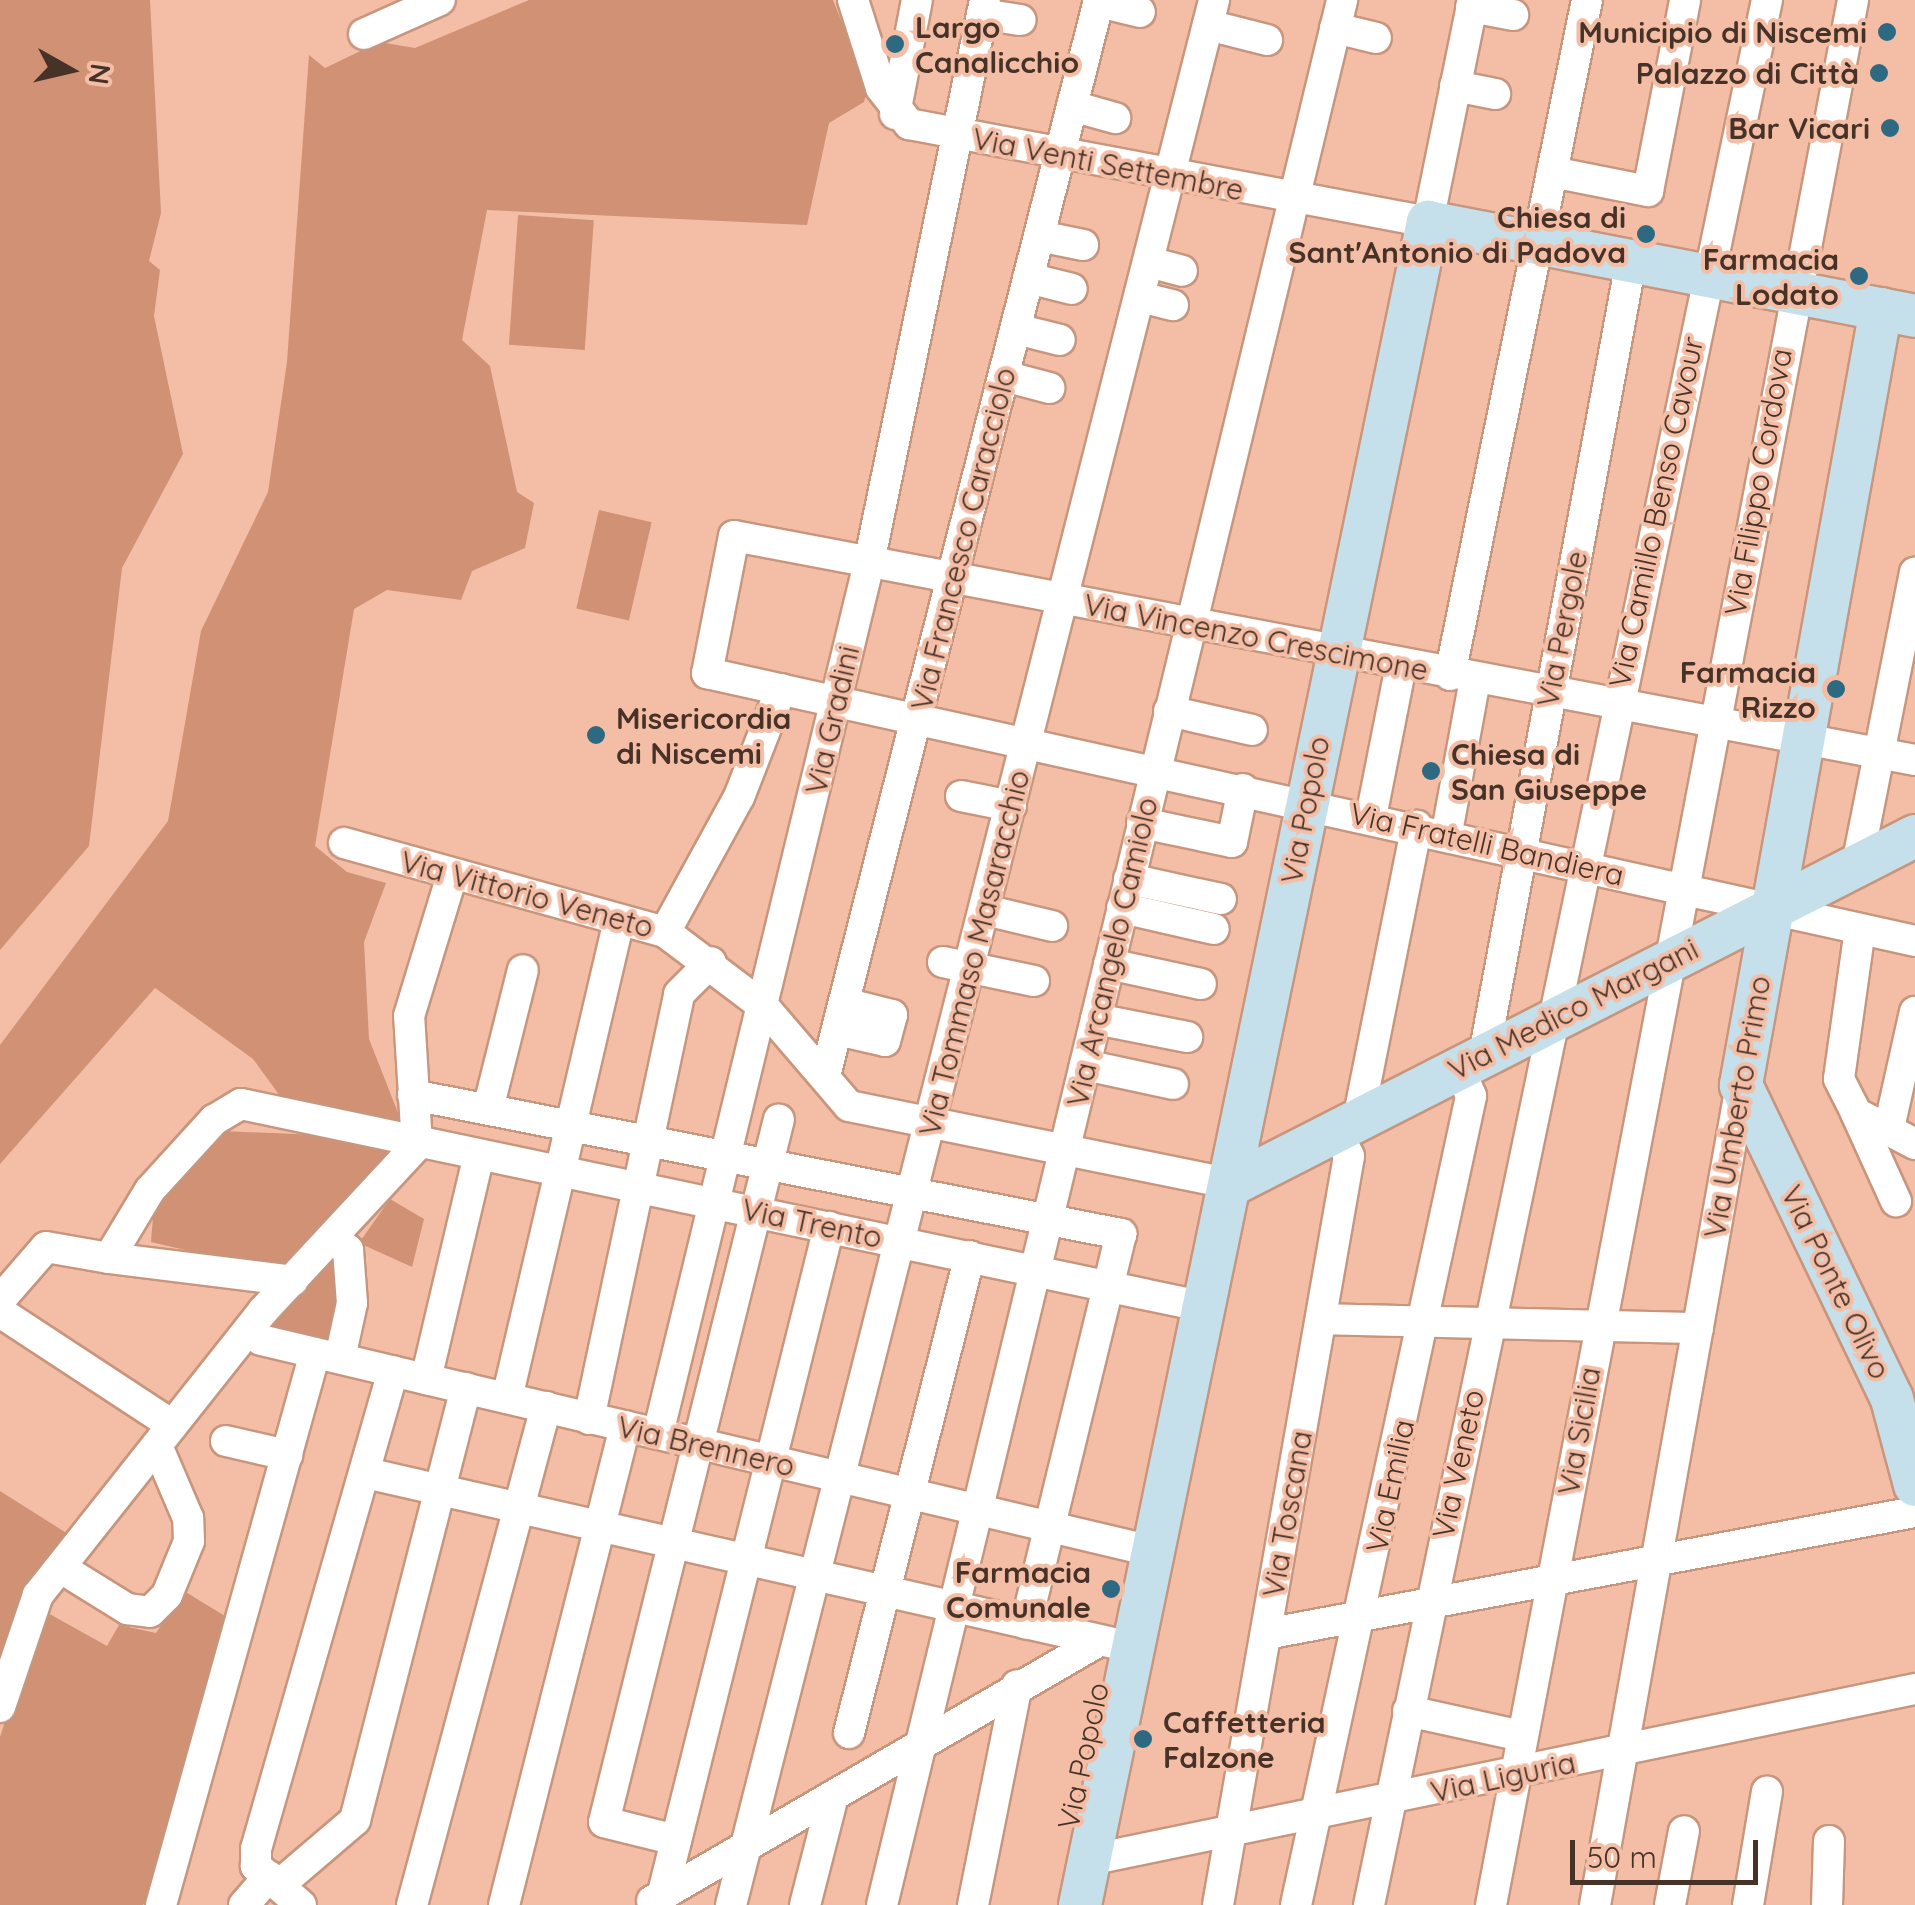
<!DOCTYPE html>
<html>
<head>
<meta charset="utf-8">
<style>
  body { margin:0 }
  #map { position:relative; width:1915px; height:1905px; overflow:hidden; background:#f4bea6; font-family:Quicksand,sans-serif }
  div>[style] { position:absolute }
  .green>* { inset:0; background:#d09174; transform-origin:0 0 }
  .roads { filter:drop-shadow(2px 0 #c8957d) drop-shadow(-2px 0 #c8957d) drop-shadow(0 2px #c8957d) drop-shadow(0 -2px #c8957d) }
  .street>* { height:30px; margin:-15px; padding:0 15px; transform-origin:15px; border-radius:15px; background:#fff }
  .secondary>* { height:42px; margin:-21px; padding:0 21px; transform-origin:21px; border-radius:21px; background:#c5e0ea }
  .dots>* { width:28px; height:28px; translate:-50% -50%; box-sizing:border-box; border:5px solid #f4bea6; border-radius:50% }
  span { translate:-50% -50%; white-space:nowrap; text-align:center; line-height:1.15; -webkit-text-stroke:8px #f4bea6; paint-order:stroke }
  .poi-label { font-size:30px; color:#473228; font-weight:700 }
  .left { translate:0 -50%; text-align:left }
  .right { translate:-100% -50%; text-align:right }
  .street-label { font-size:30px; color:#473228 }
  .north { position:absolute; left:20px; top:20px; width:100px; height:100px; -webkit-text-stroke:8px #f4bea6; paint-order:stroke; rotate:98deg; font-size:28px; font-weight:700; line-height:40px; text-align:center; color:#473228 }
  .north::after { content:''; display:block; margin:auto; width:35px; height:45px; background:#473228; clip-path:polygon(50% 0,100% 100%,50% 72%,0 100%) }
  .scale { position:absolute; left:1570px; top:1840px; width:188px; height:45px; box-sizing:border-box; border:5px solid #473228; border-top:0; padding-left:12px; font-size:30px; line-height:35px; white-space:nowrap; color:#473228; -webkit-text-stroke:8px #f4bea6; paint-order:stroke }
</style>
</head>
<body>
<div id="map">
  <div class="green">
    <i style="clip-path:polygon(0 0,150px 0,161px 213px,149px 261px,160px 270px,154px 316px,183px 454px,122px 568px,89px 846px,0 950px)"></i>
    <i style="clip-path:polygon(529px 0,833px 0,868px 88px,864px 102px,829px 123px,807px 225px,487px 210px,462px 340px,490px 366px,517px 492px,534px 503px,525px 548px,472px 571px,461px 600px,387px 590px,354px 609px,315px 846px,347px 872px,386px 883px,364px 942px,369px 1039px,404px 1128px,280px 1096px,253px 1059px,155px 988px,0 1164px,0 1045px,168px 821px,201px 631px,268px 492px,287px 362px,309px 55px,325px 68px,379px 42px,415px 48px)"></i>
    <i style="left:518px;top:215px;width:76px;height:130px;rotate:4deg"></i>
    <i style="left:599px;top:510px;width:54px;height:101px;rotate:13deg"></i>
    <i style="clip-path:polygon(222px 1131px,341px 1136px,399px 1150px,280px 1272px,151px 1242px,154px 1205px)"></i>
    <i style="clip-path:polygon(390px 1199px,424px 1219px,412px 1267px,359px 1243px)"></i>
    <i style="clip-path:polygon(336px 1258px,334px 1344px,265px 1326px,327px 1260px)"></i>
    <i style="clip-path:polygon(0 1491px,68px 1534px,0 1666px)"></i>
    <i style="clip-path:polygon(184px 1591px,233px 1621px,162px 1872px,143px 1905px,0 1905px,0 1737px,38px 1621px,46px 1612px,107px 1646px,119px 1625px,156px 1633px)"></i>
  </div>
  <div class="roads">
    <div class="street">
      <i style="left:853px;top:0;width:92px;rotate:72.3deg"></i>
      <i style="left:881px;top:88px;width:46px;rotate:52.1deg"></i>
      <i style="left:909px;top:124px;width:528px;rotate:10.69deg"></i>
      <i style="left:1428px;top:222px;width:227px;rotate:-78.5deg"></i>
      <i style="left:1099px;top:2px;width:42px;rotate:13.7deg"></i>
      <i style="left:1471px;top:7px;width:43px;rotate:10.8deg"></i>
      <i style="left:982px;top:14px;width:39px;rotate:9deg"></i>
      <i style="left:1208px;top:25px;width:61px;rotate:14.3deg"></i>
      <i style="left:1335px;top:28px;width:42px;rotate:13.7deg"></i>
      <i style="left:364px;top:34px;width:83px;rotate:-24.1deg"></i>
      <i style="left:1455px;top:86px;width:41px;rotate:11.3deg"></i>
      <i style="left:1072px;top:106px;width:45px;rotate:15.6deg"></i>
      <i style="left:895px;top:114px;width:116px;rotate:-79.1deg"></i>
      <i style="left:1552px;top:172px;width:98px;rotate:11.2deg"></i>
      <i style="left:1648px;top:191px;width:195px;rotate:-79deg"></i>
      <i style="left:1039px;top:236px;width:45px;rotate:11.6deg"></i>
      <i style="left:1149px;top:262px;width:34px;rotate:15deg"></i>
      <i style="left:1028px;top:278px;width:45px;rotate:14deg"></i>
      <i style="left:1140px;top:297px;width:34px;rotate:14deg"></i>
      <i style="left:1016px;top:329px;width:45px;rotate:14deg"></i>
      <i style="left:1004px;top:376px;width:47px;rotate:14.9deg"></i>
      <i style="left:1450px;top:675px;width:689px;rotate:-78.53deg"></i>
      <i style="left:1169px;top:711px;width:85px;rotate:12.9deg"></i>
      <i style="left:1915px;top:760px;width:1202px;rotate:-169.26deg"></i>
      <i style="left:734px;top:536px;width:140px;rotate:101.1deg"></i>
      <i style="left:707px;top:673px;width:1237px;rotate:12.51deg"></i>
      <i style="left:961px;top:796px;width:51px;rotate:11.3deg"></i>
      <i style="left:1371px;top:817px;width:154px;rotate:-78.8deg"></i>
      <i style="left:1142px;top:823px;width:92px;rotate:11.9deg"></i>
      <i style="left:1232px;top:842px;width:54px;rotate:-78.3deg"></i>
      <i style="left:1447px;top:832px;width:156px;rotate:-79.6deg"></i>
      <i style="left:344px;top:843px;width:333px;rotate:15.5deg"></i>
      <i style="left:665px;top:932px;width:124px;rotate:37.1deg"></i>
      <i style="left:764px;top:1007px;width:130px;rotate:49.4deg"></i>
      <i style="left:849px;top:1106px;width:392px;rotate:11.5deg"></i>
      <i style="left:1858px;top:860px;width:293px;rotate:-78.8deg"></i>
      <i style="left:1129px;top:879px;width:94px;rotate:12.3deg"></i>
      <i style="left:1122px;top:908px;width:94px;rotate:12.9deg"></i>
      <i style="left:985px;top:910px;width:69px;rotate:13.4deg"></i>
      <i style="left:1860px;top:929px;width:151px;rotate:98deg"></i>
      <i style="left:1839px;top:1079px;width:38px;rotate:63deg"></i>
      <i style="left:1856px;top:1113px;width:67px;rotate:27.7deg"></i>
      <i style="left:665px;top:932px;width:154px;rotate:-61.3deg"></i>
      <i style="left:739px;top:797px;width:116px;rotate:-68.7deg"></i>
      <i style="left:943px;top:962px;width:93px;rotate:11.8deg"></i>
      <i style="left:1109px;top:964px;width:94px;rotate:12.3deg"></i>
      <i style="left:1096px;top:1019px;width:93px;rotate:11.2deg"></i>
      <i style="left:837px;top:1030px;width:49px;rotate:12.9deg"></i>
      <i style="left:885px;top:1041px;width:27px;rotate:-75deg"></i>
      <i style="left:892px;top:1015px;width:49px;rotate:-166deg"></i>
      <i style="left:1484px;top:1055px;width:807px;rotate:-79.5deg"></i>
      <i style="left:1085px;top:1065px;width:90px;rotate:12.2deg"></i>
      <i style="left:825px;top:1076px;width:1110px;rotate:-75.71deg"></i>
      <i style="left:413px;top:1095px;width:722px;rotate:11.11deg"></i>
      <i style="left:1121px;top:1234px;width:401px;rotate:103.7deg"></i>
      <i style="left:488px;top:1109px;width:143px;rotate:-75.9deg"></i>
      <i style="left:1856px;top:1113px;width:97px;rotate:65.6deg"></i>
      <i style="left:1359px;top:1115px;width:295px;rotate:-78.7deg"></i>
      <i style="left:1889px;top:1128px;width:119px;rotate:-77.4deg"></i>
      <i style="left:334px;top:1239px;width:18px;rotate:38deg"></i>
      <i style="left:348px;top:1250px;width:53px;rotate:85.7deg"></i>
      <i style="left:352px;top:1303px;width:56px;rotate:102.3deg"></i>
      <i style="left:109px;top:1258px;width:185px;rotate:7.1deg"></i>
      <i style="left:0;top:1300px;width:70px;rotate:-49deg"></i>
      <i style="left:46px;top:1247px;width:64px;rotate:9.9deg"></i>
      <i style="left:109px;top:1258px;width:79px;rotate:-58.9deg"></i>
      <i style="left:150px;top:1190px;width:95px;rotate:-47.6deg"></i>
      <i style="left:214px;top:1120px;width:31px;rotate:-31deg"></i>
      <i style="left:241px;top:1104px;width:985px;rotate:11.89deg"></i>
      <i style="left:0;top:1312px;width:206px;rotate:33.3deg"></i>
      <i style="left:1321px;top:1319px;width:377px;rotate:1.4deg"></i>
      <i style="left:261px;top:1340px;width:916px;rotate:13.32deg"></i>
      <i style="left:426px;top:1379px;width:230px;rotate:-76.7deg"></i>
      <i style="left:507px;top:1398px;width:490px;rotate:-76.8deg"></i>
      <i style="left:589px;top:1419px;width:434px;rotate:-78deg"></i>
      <i style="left:679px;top:994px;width:45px;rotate:-45deg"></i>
      <i style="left:658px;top:1434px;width:896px;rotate:-76.38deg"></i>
      <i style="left:869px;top:563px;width:575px;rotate:-78.36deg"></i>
      <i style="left:226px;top:1441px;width:63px;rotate:12.9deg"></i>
      <i style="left:366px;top:1473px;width:785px;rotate:12.81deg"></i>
      <i style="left:61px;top:1568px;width:78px;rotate:31.8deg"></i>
      <i style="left:127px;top:1609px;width:23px;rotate:7deg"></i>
      <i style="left:150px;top:1612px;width:24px;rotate:-45deg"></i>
      <i style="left:167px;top:1595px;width:58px;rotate:-67.8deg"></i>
      <i style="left:189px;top:1541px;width:23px;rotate:-92deg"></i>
      <i style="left:188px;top:1518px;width:76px;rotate:-113.2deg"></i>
      <i style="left:1266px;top:1634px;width:660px;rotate:-10.65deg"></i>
      <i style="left:0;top:1707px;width:118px;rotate:-71.3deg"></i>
      <i style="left:38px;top:1595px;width:362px;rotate:-51.6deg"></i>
      <i style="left:263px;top:1311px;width:226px;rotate:-47.1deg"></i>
      <i style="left:417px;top:1145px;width:129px;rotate:-93.5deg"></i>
      <i style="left:409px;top:1016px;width:147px;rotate:-73deg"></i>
      <i style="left:1408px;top:1711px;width:117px;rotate:12.4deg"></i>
      <i style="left:849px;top:1733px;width:492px;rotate:-75.8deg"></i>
      <i style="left:676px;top:1840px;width:74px;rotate:-166deg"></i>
      <i style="left:604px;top:1822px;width:724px;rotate:-76.02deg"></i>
      <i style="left:1089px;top:1860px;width:844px;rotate:-11.7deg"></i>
      <i style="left:279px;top:1885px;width:100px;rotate:-40.5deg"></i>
      <i style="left:355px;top:1820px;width:446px;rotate:-75.6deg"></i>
      <i style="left:652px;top:1901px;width:517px;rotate:-30.18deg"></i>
      <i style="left:161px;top:1905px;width:573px;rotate:-74.41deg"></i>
      <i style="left:244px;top:1905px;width:38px;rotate:-49deg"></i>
      <i style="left:301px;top:1905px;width:60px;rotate:-139.1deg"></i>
      <i style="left:256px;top:1866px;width:17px;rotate:-90deg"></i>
      <i style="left:256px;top:1849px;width:497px;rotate:-74deg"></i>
      <i style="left:412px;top:1905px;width:516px;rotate:-74.94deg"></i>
      <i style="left:504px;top:1905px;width:494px;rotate:-75.8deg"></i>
      <i style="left:660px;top:1905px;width:699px;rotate:-76deg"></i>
      <i style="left:731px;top:1905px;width:1965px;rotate:-75.77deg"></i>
      <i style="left:805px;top:1905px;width:104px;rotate:-75.6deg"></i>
      <i style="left:882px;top:1905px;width:1960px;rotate:-76.42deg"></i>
      <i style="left:973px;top:1905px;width:224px;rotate:-78.7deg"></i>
      <i style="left:1218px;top:1905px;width:760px;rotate:-80.08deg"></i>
      <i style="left:1349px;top:1156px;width:33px;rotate:-117deg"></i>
      <i style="left:1296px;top:1905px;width:828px;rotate:-77.79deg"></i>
      <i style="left:1471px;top:1096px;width:30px;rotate:-113deg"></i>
      <i style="left:1369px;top:1905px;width:1946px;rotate:-78.2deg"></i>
      <i style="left:1491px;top:1905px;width:1939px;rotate:-79.24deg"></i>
      <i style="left:1595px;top:1905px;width:833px;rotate:-79.9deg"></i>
      <i style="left:1670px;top:1905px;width:75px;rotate:-79.3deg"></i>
      <i style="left:1748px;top:1905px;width:115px;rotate:-80.5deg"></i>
      <i style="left:1827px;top:1905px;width:64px;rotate:-88.2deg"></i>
    </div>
    <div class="secondary">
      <i style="left:1881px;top:309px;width:789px;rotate:100.23deg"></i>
      <i style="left:1741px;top:1085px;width:348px;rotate:64.3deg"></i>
      <i style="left:1892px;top:1399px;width:89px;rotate:75deg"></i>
      <i style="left:1233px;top:1184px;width:766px;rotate:-27.03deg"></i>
      <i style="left:1080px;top:1905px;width:1719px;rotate:-78.32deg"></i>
      <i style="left:1428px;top:222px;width:496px;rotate:10.9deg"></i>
    </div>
  </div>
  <div class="dots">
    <i style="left:1887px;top:32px;background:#2d6a81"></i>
    <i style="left:895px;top:44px;background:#2d6a81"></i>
    <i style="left:1879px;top:73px;background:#2d6a81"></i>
    <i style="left:1890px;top:128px;background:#2d6a81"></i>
    <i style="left:1646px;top:234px;background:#2d6a81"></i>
    <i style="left:1859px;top:276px;background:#2d6a81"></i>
    <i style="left:1836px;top:689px;background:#2d6a81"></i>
    <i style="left:596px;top:735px;background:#2d6a81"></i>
    <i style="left:1431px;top:771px;background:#2d6a81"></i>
    <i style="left:1111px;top:1589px;background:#2d6a81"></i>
    <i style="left:1143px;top:1739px;background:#2d6a81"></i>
  </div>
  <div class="poi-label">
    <span class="left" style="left:915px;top:44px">Largo<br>Canalicchio</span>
    <span class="right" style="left:1867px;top:32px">Municipio di Niscemi</span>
    <span class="right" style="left:1859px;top:73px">Palazzo di Città</span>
    <span class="right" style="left:1870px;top:128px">Bar Vicari</span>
    <span class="right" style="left:1626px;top:234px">Chiesa di<br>Sant'Antonio di Padova</span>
    <span class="right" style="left:1839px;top:276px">Farmacia<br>Lodato</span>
    <span class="right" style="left:1816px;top:689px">Farmacia<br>Rizzo</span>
    <span class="left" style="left:616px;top:735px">Misericordia<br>di Niscemi</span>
    <span class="left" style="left:1451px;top:771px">Chiesa di<br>San Giuseppe</span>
    <span class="right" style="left:1091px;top:1589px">Farmacia<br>Comunale</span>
    <span class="left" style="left:1163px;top:1739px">Caffetteria<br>Falzone</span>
  </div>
  <div class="street-label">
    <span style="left:1108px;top:164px;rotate:11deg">Via Venti Settembre</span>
    <span style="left:1758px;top:482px;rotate:-80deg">Via Filippo Cordova</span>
    <span style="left:1656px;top:512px;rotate:-78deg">Via Camillo Benso Cavour</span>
    <span style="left:963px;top:539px;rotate:-76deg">Via Francesco Caracciolo</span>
    <span style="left:1562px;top:629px;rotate:-79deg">Via Pergole</span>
    <span style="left:1256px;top:637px;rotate:11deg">Via Vincenzo Crescimone</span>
    <span style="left:832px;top:720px;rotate:-77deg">Via Gradini</span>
    <span style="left:1305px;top:810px;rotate:-79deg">Via Popolo</span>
    <span style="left:1487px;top:844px;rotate:13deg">Via Fratelli Bandiera</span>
    <span style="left:527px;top:894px;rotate:15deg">Via Vittorio Veneto</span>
    <span style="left:1112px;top:952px;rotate:-77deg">Via Arcangelo Camiolo</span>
    <span style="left:974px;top:953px;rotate:-76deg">Via Tommaso Masaracchio</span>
    <span style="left:1573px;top:1009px;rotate:-27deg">Via Medico Margani</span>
    <span style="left:1737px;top:1107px;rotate:-80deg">Via Umberto Primo</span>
    <span style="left:812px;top:1223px;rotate:12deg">Via Trento</span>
    <span style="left:1836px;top:1282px;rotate:64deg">Via Ponte Olivo</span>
    <span style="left:1579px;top:1431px;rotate:-80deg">Via Sicilia</span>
    <span style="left:706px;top:1446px;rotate:13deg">Via Brennero</span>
    <span style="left:1458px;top:1464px;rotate:-78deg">Via Veneto</span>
    <span style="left:1390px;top:1486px;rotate:-78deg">Via Emilia</span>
    <span style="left:1287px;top:1514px;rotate:-80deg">Via Toscana</span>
    <span style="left:1083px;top:1756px;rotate:-78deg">Via Popolo</span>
    <span style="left:1503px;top:1777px;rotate:-12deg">Via Liguria</span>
  </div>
  <div class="north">N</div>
  <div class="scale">50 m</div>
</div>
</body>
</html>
